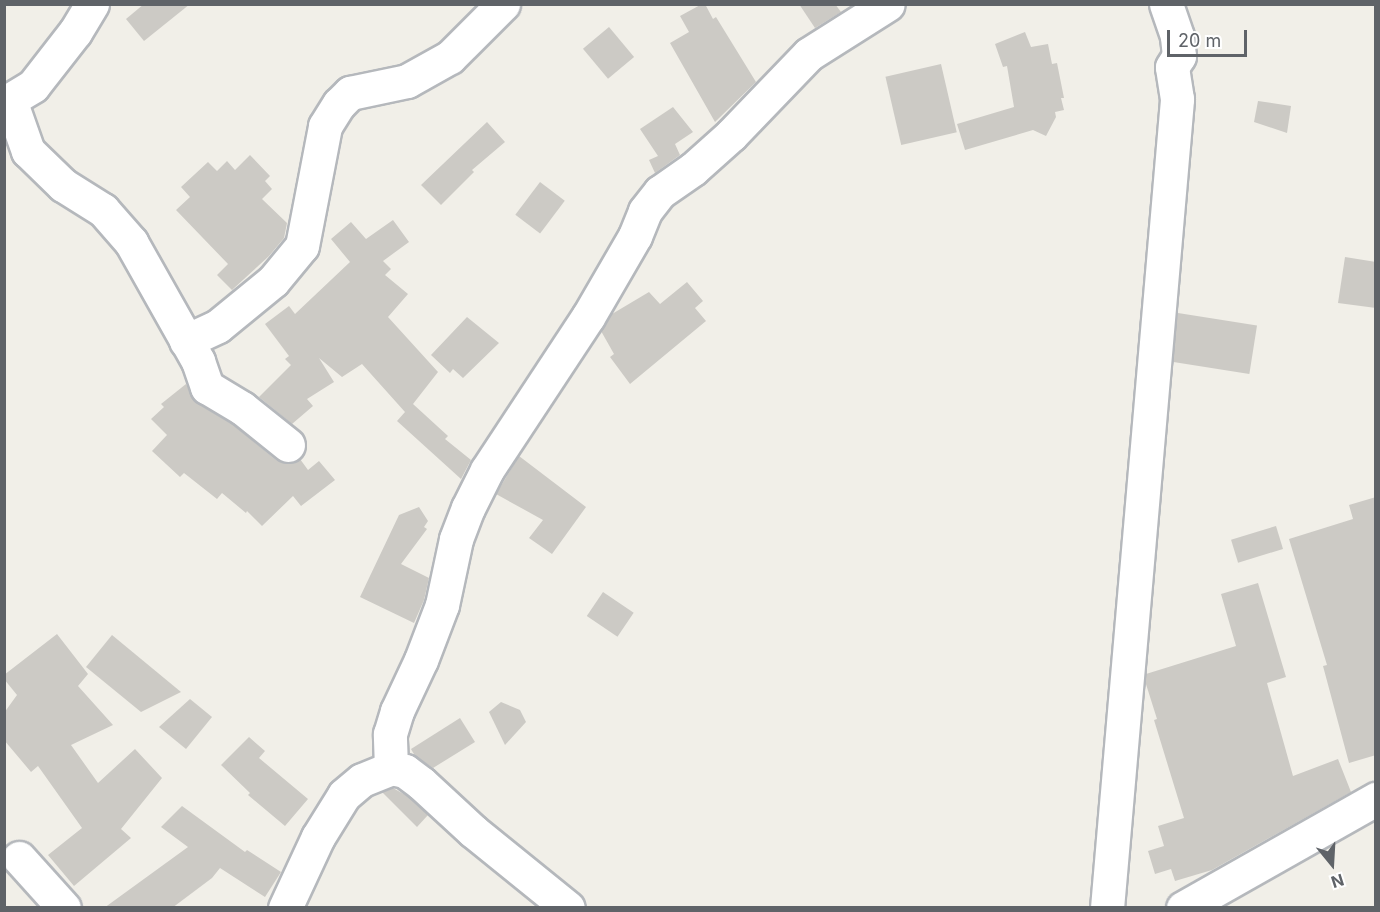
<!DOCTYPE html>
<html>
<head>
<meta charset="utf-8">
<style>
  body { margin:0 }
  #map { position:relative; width:1380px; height:912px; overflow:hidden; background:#f1efe8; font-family:Inter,sans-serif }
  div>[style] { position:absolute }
  .building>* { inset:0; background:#cccac5; transform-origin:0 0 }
  .roads { filter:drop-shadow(2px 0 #b5b8bc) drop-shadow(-2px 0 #b5b8bc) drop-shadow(0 2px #b5b8bc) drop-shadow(0 -2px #b5b8bc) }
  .minor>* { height:33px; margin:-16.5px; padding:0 16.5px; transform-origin:16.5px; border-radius:16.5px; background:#fff }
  span { translate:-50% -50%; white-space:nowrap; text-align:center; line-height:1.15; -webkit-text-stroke:4.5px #fff; paint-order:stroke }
  .frame { position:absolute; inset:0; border:6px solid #5f6368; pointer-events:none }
  .north { position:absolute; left:1302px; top:834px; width:60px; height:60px; -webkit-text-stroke:4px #fff; paint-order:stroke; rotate:162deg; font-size:16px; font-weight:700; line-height:24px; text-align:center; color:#5f6368 }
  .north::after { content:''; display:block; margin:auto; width:21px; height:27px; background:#5f6368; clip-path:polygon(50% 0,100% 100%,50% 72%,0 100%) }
  .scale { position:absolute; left:1167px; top:30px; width:80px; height:27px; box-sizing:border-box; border:3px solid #5f6368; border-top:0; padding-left:8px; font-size:18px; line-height:21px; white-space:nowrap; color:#5f6368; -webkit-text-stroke:4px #fff; paint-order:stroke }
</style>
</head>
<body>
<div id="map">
  <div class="building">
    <i style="clip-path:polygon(144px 4px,190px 4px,144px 41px,126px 19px)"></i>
    <i style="clip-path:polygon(702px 4px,705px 4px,713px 19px,716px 17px,756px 82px,715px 122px,670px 43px,689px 32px,680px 16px)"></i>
    <i style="clip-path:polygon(799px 4px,835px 4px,841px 12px,815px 28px)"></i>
    <i style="left:609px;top:27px;width:39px;height:34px;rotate:50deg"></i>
    <i style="clip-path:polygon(1025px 32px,1031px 47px,1048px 44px,1052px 64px,1057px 63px,1064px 98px,1061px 98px,1064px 110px,1055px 112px,1056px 117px,1046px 136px,1033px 130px,965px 150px,957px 124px,1014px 107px,1007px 66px,1003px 67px,995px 44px)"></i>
    <i style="left:941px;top:64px;width:70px;height:57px;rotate:77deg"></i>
    <i style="clip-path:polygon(1258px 101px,1291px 106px,1287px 133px,1254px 122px)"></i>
    <i style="clip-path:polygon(673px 107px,693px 132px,675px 144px,680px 155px,655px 173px,649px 160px,658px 156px,640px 129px)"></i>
    <i style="clip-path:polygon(487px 122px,505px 142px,472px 170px,474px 172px,441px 205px,421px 185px)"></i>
    <i style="clip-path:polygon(250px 155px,270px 176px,265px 181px,272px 189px,262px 199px,287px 223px,284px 238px,269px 256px,232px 290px,217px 275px,228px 264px,176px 210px,190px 197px,181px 187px,208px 162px,217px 171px,227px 161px,235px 170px)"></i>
    <i style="left:540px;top:182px;width:31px;height:41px;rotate:37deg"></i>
    <i style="clip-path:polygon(393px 220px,409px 242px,383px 261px,391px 269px,385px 275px,408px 294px,388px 317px,438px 372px,413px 404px,448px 436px,445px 439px,471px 460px,461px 479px,397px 421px,405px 412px,362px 364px,342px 377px,319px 358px,334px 382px,307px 399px,313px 406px,292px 424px,259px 397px,291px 365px,285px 359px,289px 356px,265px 324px,289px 306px,295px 314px,350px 262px,331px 239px,351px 222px,366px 239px)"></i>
    <i style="clip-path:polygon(1345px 257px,1376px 262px,1376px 308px,1338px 303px)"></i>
    <i style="clip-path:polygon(687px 282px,703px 301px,695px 308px,706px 321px,630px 384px,610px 357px,614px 354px,601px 331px,612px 314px,649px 292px,660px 304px)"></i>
    <i style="left:1178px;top:313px;width:80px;height:49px;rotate:9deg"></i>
    <i style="clip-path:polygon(467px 317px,499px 343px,463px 378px,453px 369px,450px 373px,431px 355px)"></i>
    <i style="clip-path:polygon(186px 384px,197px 403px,231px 423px,276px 460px,286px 464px,300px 459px,308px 470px,319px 461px,335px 480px,301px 506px,293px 496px,262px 526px,247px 511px,246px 513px,222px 493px,217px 499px,184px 473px,180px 477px,152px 451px,167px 435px,151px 419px,164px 407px,161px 404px)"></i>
    <i style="clip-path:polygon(519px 456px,586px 507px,552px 554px,529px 538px,543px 520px,496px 494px)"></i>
    <i style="clip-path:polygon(1376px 497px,1376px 755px,1349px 763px,1323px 666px,1327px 665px,1289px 539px,1353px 519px,1349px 505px)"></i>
    <i style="clip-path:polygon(419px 507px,428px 521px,424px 527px,427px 529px,401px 564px,429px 578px,424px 600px,414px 623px,360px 597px,399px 515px)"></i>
    <i style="left:1276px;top:526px;width:24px;height:47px;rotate:73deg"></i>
    <i style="clip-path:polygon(1258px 583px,1286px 677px,1267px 683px,1293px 776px,1338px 759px,1351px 792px,1212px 870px,1175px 881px,1171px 869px,1155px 874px,1148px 851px,1164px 846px,1158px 826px,1184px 818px,1154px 720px,1157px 719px,1145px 681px,1146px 674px,1236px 646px,1221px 594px)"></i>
    <i style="left:603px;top:592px;width:37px;height:29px;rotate:34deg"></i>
    <i style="clip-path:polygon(57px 634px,88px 674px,78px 686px,113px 725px,71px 745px,98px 783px,135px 749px,162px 778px,121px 829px,131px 838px,74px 886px,48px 855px,82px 828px,38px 766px,31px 772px,4px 740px,4px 713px,17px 695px,4px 679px,4px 675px)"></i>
    <i style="clip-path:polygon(112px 635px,181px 692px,141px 712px,86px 667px)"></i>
    <i style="clip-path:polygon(190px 699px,212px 717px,186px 749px,159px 727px)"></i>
    <i style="clip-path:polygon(501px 702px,520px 710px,526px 722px,505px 745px,489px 712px)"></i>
    <i style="clip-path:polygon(460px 718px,475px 742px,433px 768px,415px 756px,411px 749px)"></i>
    <i style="clip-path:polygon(249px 737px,265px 751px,259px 758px,308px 799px,285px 826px,248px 795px,250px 793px,221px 765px)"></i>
    <i style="clip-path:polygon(393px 788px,409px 797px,428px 815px,417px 827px,382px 792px)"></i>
    <i style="clip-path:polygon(182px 806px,245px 852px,247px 850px,281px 872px,265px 897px,220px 868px,212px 878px,172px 908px,104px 908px,188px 847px,161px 827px)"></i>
  </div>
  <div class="roads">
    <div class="minor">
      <i style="left:92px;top:4px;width:33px;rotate:121deg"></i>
      <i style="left:75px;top:32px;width:68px;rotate:127.9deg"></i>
      <i style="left:33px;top:86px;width:27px;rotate:149deg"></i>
      <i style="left:10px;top:100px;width:54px;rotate:70.6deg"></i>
      <i style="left:28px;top:151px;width:49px;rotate:44.2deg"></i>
      <i style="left:63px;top:185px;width:47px;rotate:32deg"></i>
      <i style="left:103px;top:210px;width:43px;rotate:48.8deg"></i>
      <i style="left:131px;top:242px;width:137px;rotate:60.6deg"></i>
      <i style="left:198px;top:361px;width:28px;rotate:71deg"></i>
      <i style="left:207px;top:387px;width:41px;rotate:31deg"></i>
      <i style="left:242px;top:408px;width:59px;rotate:38.8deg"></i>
      <i style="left:186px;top:341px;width:35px;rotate:-25deg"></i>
      <i style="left:218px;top:326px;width:71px;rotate:-39.3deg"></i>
      <i style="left:273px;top:281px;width:45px;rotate:-50.4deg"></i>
      <i style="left:302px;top:246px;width:122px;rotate:-79.1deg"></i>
      <i style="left:325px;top:126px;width:26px;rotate:-58deg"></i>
      <i style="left:339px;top:104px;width:16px;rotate:-45deg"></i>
      <i style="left:350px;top:93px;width:58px;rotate:-11.9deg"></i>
      <i style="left:407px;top:81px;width:49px;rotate:-29.2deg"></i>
      <i style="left:450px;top:57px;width:75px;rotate:-45deg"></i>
      <i style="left:391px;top:768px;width:34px;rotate:-92deg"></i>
      <i style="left:390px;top:734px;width:24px;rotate:-73deg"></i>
      <i style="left:397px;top:711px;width:56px;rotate:-64.8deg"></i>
      <i style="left:421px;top:660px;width:59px;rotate:-69.1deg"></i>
      <i style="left:442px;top:605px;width:67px;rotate:-78deg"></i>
      <i style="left:456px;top:539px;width:33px;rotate:-69deg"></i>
      <i style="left:468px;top:508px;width:42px;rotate:-63.4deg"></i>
      <i style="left:487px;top:470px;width:183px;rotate:-56.6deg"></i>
      <i style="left:588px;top:317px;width:94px;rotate:-59.9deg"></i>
      <i style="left:635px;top:236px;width:27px;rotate:-68deg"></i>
      <i style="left:645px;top:211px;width:24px;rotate:-52deg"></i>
      <i style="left:660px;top:192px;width:40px;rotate:-34.9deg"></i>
      <i style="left:693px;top:169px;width:51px;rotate:-41.8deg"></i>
      <i style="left:731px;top:135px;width:112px;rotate:-46.1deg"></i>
      <i style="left:809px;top:54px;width:93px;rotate:-32.3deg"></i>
      <i style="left:19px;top:858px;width:67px;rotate:48deg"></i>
      <i style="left:285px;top:908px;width:78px;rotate:-65.1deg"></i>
      <i style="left:318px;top:837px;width:49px;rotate:-58.2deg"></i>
      <i style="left:344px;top:795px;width:23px;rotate:-40deg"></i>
      <i style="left:362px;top:780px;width:31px;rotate:-22deg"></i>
      <i style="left:391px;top:768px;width:14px;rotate:12deg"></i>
      <i style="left:405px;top:771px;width:20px;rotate:37deg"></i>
      <i style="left:421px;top:783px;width:71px;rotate:42.7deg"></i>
      <i style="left:473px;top:831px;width:122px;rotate:39deg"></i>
      <i style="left:1107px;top:908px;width:812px;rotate:-85.05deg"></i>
      <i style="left:1177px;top:99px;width:32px;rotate:-99deg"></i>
      <i style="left:1172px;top:67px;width:13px;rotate:-58deg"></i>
      <i style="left:1179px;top:56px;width:20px;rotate:-96deg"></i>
      <i style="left:1177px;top:36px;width:34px;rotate:-109deg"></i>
      <i style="left:1183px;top:908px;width:222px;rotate:-29.5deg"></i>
    </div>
  </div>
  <div class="frame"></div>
  <div class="north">N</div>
  <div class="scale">20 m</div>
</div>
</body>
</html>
